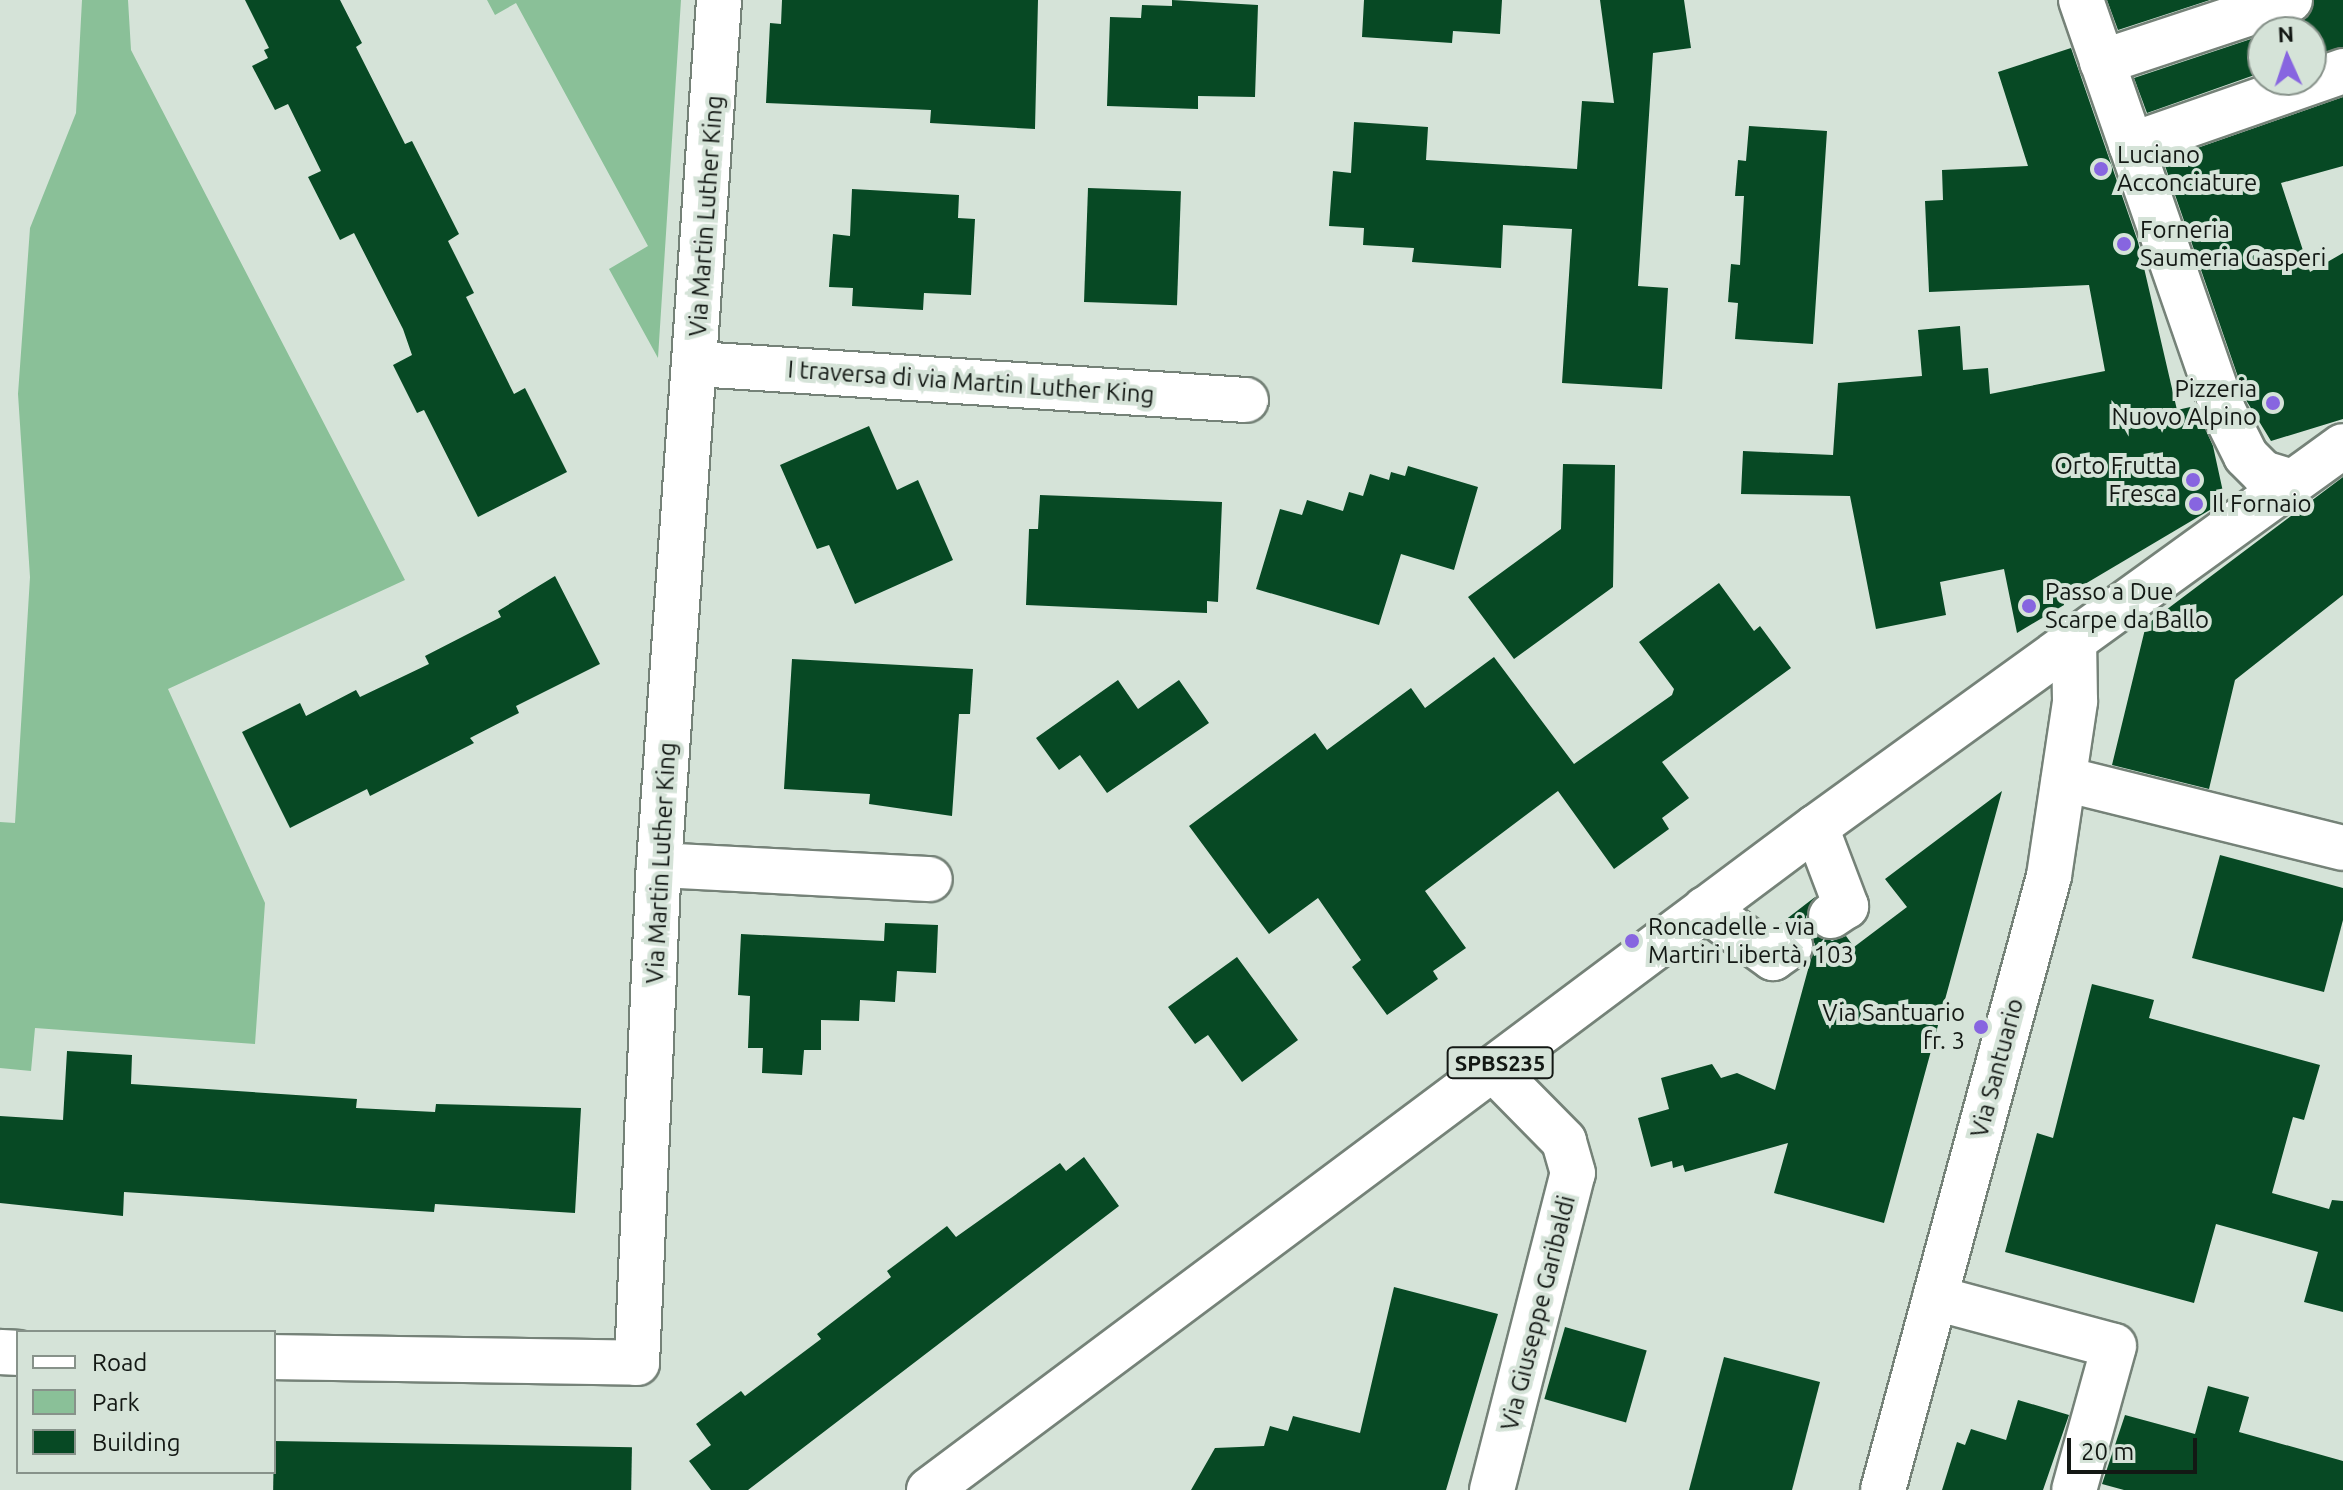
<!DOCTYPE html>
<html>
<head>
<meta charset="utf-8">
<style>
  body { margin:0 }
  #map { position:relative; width:2343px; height:1490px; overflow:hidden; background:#d5e3d8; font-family:Ubuntu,sans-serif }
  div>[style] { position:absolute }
  .green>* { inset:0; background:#8ac098 }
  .building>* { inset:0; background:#074924; transform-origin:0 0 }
  .roads { filter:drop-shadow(2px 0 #758278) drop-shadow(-2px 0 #758278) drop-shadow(0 2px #758278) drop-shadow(0 -2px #758278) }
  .minor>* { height:44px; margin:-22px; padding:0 22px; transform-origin:22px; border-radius:22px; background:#fff }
  .major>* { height:44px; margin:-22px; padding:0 22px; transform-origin:22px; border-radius:22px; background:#fff }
  .dots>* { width:22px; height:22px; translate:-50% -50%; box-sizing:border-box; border:4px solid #d5e3d8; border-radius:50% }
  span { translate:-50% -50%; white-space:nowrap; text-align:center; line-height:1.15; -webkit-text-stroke:8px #d5e3d8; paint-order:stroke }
  .shield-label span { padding:2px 6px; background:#d5e3d8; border:2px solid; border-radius:6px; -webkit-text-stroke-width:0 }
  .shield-label { font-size:22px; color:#131814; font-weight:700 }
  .poi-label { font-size:24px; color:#131814 }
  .left { translate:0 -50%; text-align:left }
  .right { translate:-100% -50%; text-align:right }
  .street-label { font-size:24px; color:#131814 }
  .legend { position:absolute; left:16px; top:1330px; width:260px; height:144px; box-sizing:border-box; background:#d5e3d8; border:2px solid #87928a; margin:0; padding:10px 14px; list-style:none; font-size:24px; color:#131814 }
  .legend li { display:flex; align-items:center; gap:16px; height:40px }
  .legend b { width:40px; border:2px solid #87928a }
  .north { position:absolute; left:2247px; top:16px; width:80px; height:80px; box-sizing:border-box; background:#d5e3d8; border:2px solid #87928a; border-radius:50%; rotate:357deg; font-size:22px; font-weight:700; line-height:32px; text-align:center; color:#131814 }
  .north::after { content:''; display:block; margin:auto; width:28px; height:36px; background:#8765e0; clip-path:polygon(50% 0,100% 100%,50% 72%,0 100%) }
  .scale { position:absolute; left:2067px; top:1438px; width:130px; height:36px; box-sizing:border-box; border:4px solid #131814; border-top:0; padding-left:10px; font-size:24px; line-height:28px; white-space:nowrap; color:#131814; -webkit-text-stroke:6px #d5e3d8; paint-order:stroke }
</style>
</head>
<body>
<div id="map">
  <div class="green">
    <i style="clip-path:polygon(82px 0,128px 0,131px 50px,405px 580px,168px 689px,265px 903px,255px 1044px,35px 1028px,31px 1071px,0 1068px,0 822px,15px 823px,30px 577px,18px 394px,30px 228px,76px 113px)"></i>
    <i style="clip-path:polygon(487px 0,681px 0,658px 358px,609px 269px,648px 246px,516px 3px,495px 15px)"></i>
  </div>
  <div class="building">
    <i style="clip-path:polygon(245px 0,340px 0,362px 43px,356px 47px,405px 144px,412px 141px,459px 234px,448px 241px,474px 293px,466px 297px,514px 394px,525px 388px,567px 472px,478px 517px,424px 410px,417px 413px,393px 365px,412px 355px,403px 329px,354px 233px,340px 240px,308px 177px,321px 171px,288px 104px,275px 110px,252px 66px,268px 58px,264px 50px,269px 48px)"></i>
    <i style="clip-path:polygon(782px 0,1038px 0,1035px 129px,930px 123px,931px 110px,766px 103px,770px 23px,781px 24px)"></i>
    <i style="clip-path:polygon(1172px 0,1258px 5px,1255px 97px,1198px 96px,1198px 109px,1107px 106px,1110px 17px,1141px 18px,1142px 5px,1172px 6px)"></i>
    <i style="clip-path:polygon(1364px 0,1502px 0,1500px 34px,1453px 31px,1452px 43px,1362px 37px)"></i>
    <i style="clip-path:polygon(1600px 0,1684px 0,1691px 48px,1653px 53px,1638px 286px,1668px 288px,1662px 389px,1562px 383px,1572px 229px,1503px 225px,1501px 268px,1412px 262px,1414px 248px,1363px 245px,1364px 228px,1329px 226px,1333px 171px,1351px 173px,1354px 122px,1428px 127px,1426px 160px,1577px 169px,1582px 101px,1614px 103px)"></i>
    <i style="clip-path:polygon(2107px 0,2210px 0,2118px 30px)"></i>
    <i style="clip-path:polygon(2314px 0,2343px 0,2343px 47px,2311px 56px,2311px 32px,2273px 32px,2308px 17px)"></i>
    <i style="clip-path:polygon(2263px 35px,2263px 72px,2147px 113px,2134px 78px)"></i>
    <i style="clip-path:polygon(2071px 48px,2138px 242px,2177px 410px,2195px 406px,2213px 446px,2225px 501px,2063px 597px,2064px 605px,2017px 633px,2004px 569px,1940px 582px,1946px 615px,1876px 629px,1850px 496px,1741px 494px,1743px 451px,1833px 455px,1838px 383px,1922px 376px,1918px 330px,1960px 326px,1963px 370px,1988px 368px,1990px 394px,2105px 371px,2089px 285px,1929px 292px,1925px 201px,1943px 200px,1942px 170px,2028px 166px,1998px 72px)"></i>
    <i style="clip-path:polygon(2343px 97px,2343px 166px,2281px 183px,2310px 272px,2343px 253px,2343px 419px,2271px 441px,2246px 400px,2163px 160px)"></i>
    <i style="clip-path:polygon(1749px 126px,1827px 131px,1813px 344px,1735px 339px,1738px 303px,1728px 302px,1731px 264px,1740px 265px,1744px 196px,1735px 196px,1738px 160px,1746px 161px)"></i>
    <i style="left:1088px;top:188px;width:93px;height:114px;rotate:2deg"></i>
    <i style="clip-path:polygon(852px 189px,959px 195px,958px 218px,975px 219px,971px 295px,924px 293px,923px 310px,852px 306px,853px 288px,829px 287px,833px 234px,850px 236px)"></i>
    <i style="clip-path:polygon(869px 426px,897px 490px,918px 480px,953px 560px,855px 604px,829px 545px,817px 549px,780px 465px)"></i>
    <i style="clip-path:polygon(1563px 464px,1615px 465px,1613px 587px,1514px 659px,1468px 597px,1561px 529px)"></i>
    <i style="clip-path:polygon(1408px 466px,1478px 487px,1454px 570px,1401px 554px,1379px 625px,1256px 589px,1280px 509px,1302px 515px,1307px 500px,1343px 511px,1349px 492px,1363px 496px,1370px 474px,1389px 480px,1391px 472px,1405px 476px)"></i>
    <i style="clip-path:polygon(2343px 477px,2343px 595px,2235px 680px,2209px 789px,2112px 765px,2146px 625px)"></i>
    <i style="clip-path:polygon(1040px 495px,1222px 502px,1218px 602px,1207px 601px,1207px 613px,1026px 605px,1029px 529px,1038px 529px)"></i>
    <i style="clip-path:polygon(555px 576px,600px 664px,516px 706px,519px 713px,470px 738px,474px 743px,370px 796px,367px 789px,290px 828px,242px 732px,300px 703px,306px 716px,356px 690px,360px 697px,429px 664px,425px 656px,501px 617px,498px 611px)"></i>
    <i style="clip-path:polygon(1719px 583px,1754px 631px,1760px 626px,1791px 668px,1662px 762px,1689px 798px,1662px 818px,1669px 829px,1614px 869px,1558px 791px,1425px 891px,1466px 948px,1433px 971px,1438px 979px,1387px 1015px,1352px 967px,1361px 960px,1318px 898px,1269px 934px,1189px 826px,1315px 733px,1327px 750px,1411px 688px,1425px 708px,1494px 657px,1574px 764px,1672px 695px,1674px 689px,1639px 642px)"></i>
    <i style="clip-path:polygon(792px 659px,973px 669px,970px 714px,959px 714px,952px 816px,869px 804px,870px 794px,784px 789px)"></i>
    <i style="clip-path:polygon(1118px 680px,1138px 709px,1179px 680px,1209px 723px,1107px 793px,1080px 755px,1059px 770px,1036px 738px)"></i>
    <i style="clip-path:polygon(2002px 791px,1884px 1223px,1774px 1193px,1788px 1143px,1685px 1172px,1683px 1165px,1673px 1168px,1672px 1161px,1651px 1167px,1638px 1118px,1669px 1109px,1661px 1078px,1712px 1064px,1721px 1078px,1737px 1073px,1775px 1090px,1815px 944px,1801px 924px,1780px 924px,1815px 897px,1806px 917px,1811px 930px,1832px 941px,1846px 936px,1854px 947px,1907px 907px,1885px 879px)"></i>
    <i style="clip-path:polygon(2220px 855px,2343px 888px,2343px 920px,2324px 992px,2192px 958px)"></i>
    <i style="clip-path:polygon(885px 923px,938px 925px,936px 973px,897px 971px,895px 1002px,860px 1000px,859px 1021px,821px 1020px,821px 1050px,804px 1050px,802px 1075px,762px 1073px,763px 1048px,748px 1048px,750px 996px,738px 995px,741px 934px,884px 941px)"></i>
    <i style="clip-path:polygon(1237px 957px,1298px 1040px,1242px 1082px,1208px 1035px,1195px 1044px,1168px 1007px)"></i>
    <i style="clip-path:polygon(2092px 984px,2154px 1000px,2149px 1018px,2320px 1065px,2304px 1120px,2293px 1117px,2272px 1193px,2329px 1209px,2332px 1200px,2343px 1201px,2343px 1312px,2304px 1302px,2318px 1252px,2216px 1224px,2194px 1303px,2005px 1252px,2037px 1133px,2053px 1138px)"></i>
    <i style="clip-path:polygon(67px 1051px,132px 1055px,131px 1084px,357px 1099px,356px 1108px,435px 1112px,436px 1104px,581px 1108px,575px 1213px,435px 1204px,434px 1212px,124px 1192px,123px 1216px,0 1203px,0 1116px,63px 1120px)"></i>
    <i style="clip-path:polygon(1084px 1157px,1119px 1206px,748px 1490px,711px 1490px,689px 1461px,711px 1445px,696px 1424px,741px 1391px,745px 1396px,821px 1339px,817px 1334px,891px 1277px,887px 1271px,947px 1226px,956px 1237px,1060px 1163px,1066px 1171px)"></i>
    <i style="clip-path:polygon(1394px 1287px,1498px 1314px,1446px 1490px,1191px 1490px,1215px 1448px,1264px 1446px,1270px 1426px,1288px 1431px,1293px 1416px,1360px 1433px)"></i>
    <i style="left:1565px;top:1327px;width:85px;height:75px;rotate:16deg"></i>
    <i style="clip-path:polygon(1724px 1357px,1820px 1382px,1792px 1490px,1689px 1490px)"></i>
    <i style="clip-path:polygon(2208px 1386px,2249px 1397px,2239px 1432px,2343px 1461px,2343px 1490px,2124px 1490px,2102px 1484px,2125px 1415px,2195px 1434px)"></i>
    <i style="clip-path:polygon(2018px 1400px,2069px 1415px,2043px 1490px,1942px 1490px,1957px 1442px,1965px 1445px,1971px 1429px,2006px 1440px)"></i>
    <i style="left:274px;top:1441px;width:358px;height:49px;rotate:1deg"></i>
  </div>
  <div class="roads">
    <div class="minor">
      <i style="left:2081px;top:0;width:434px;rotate:70.9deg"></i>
      <i style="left:2223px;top:410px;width:51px;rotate:63.4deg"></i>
      <i style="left:2246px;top:456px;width:24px;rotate:45deg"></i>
      <i style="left:2263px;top:473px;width:30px;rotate:17deg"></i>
      <i style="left:2102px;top:62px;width:198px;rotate:-18.3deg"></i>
      <i style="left:2131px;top:145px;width:225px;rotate:-19.2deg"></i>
      <i style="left:697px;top:364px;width:550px;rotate:3.75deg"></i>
      <i style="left:2064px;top:779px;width:287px;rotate:13.9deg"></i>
      <i style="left:1816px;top:827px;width:85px;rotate:69.2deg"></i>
      <i style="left:1846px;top:906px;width:18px;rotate:146deg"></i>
      <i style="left:659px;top:865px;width:271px;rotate:3deg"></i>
      <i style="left:1705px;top:909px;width:84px;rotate:35.8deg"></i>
      <i style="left:1773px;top:958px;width:21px;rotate:-35deg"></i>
      <i style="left:1935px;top:1298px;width:185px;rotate:15deg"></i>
      <i style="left:2114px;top:1346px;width:149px;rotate:105.5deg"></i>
      <i style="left:0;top:1352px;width:18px;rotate:3deg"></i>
      <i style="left:274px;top:1357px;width:363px;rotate:0.9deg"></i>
      <i style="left:637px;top:1363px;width:498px;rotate:-87.5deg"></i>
      <i style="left:659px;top:865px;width:867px;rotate:-86.03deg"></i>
      <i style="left:1492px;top:1490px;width:327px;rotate:-75.7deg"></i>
      <i style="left:1573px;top:1173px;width:33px;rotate:-106deg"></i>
      <i style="left:1564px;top:1141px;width:101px;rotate:-134.6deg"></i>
      <i style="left:1883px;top:1490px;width:636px;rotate:-74.87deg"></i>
      <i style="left:2049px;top:876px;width:177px;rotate:-81.5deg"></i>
      <i style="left:2075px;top:701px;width:62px;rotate:-90.9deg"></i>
    </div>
    <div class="major">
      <i style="left:929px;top:1490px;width:1107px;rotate:-36.78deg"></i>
      <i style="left:1816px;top:827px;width:650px;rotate:-35.87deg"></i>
    </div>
  </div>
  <div class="dots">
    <i style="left:2101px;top:169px;background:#8765e0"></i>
    <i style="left:2124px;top:244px;background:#8765e0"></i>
    <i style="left:2273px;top:403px;background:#8765e0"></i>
    <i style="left:2193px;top:480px;background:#8765e0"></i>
    <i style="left:2196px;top:504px;background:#8765e0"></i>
    <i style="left:2029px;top:606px;background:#8765e0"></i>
    <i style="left:1632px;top:941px;background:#8765e0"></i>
    <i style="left:1981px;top:1027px;background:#8765e0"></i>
  </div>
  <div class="shield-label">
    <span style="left:1500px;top:1063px">SPBS235</span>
  </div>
  <div class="poi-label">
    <span class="left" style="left:2117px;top:169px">Luciano<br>Acconciature</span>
    <span class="left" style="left:2140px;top:244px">Forneria<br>Saumeria Gasperi</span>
    <span class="right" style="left:2257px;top:403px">Pizzeria<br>Nuovo Alpino</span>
    <span class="right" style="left:2177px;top:480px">Orto Frutta<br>Fresca</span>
    <span class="left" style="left:2212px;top:504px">Il Fornaio</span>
    <span class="left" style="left:2045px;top:606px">Passo a Due<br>Scarpe da Ballo</span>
    <span class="left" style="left:1648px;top:941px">Roncadelle - via<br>Martiri Libertà, 103</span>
    <span class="right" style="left:1965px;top:1027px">Via Santuario<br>fr. 3</span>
  </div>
  <div class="street-label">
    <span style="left:706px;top:216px;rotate:-86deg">Via Martin Luther King</span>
    <span style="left:971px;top:382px;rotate:4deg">I traversa di via Martin Luther King</span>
    <span style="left:661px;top:863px;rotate:-87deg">Via Martin Luther King</span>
    <span style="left:1997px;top:1068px;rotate:-75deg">Via Santuario</span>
    <span style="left:1538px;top:1313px;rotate:-76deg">Via Giuseppe Garibaldi</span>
  </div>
  <ul class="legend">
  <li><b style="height:10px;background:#fff"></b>Road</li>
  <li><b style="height:22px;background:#8ac098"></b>Park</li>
  <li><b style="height:22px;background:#074924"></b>Building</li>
  </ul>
  <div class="north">N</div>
  <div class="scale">20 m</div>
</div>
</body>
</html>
